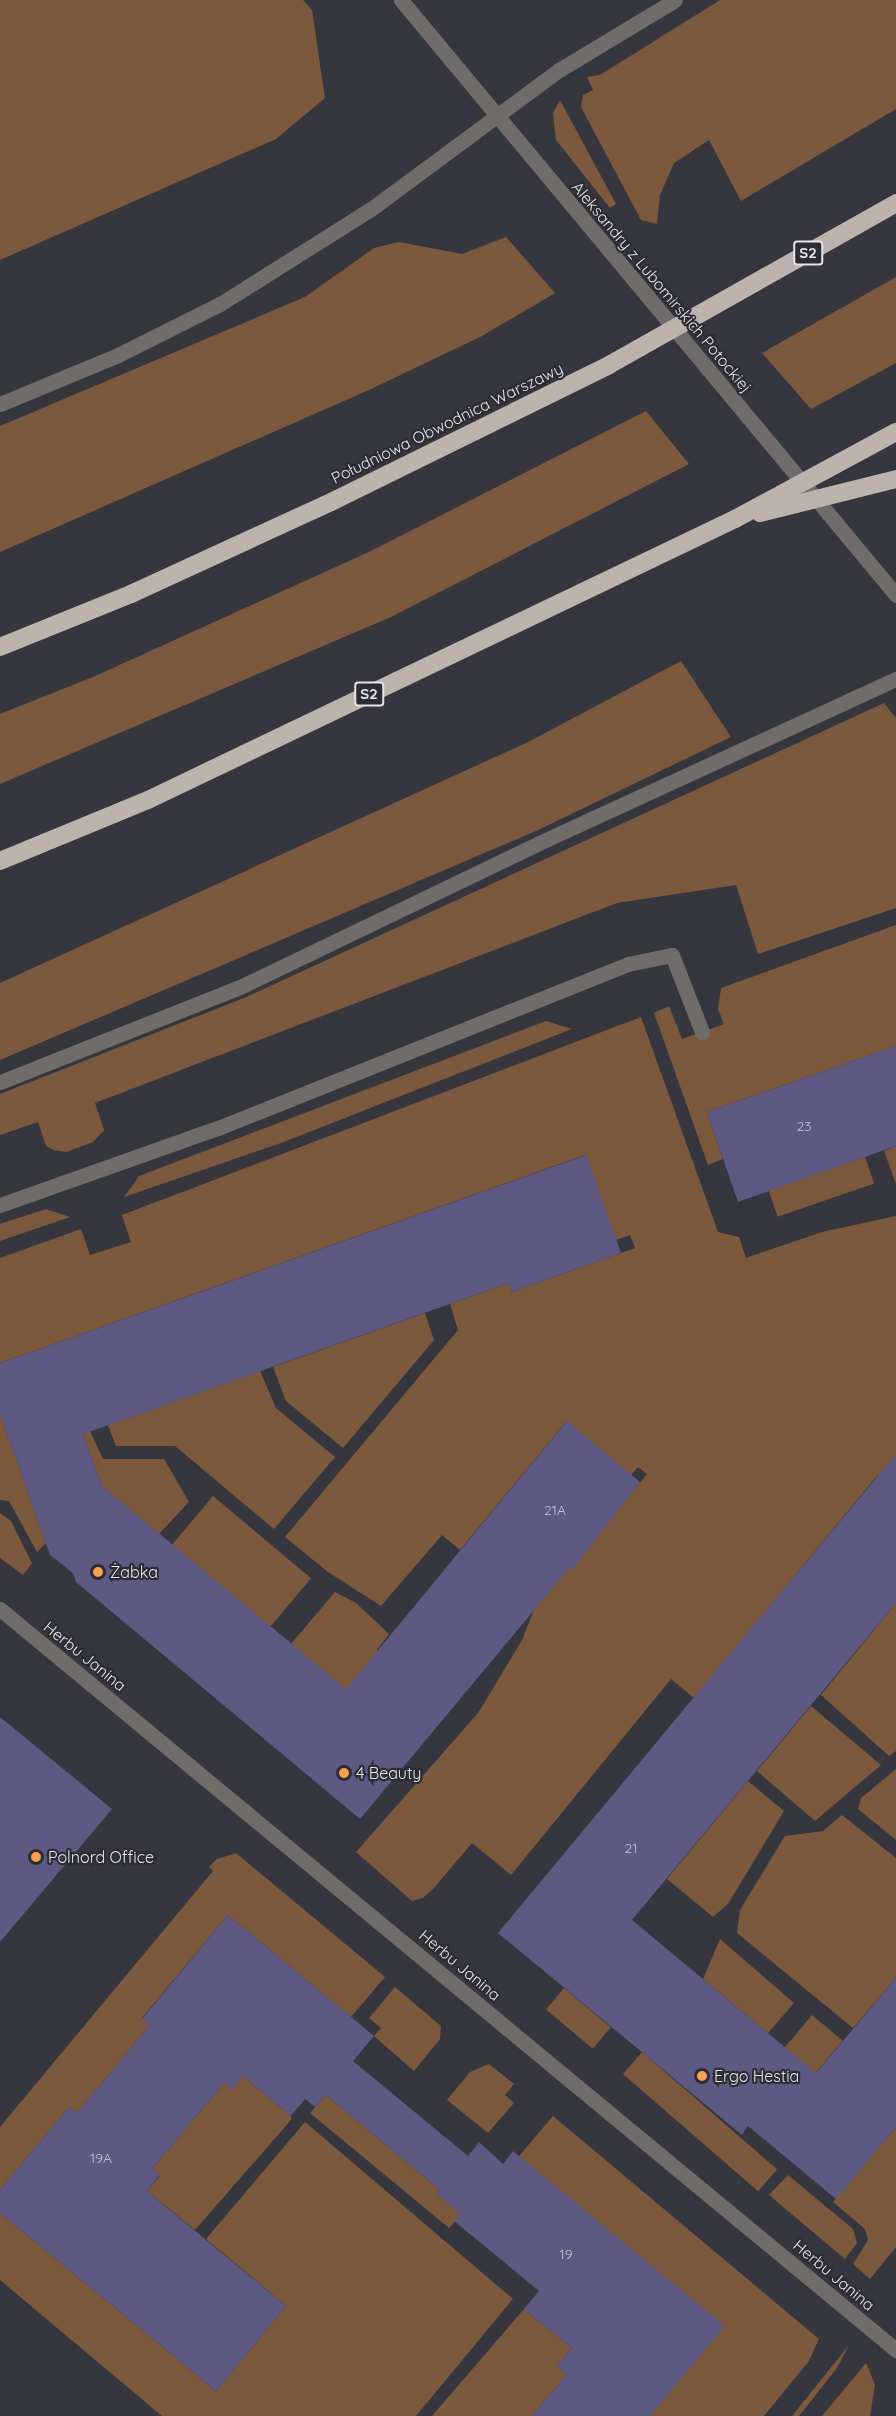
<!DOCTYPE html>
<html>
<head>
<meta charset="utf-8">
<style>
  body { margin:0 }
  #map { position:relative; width:896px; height:2416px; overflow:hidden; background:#36363e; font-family:Quicksand,sans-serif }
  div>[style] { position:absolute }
  .green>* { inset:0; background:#7c593d; transform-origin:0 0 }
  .building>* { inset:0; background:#5d5982 }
  .lane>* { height:15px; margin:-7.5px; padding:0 7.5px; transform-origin:7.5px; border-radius:7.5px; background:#6f6c69 }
  .street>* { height:15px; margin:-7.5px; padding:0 7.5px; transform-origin:7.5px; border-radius:7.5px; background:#6f6c69 }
  .highway>* { height:18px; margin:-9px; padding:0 9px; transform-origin:9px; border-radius:9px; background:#bdb3ac }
  .dots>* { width:16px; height:16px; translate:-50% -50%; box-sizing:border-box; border:3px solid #2c2c34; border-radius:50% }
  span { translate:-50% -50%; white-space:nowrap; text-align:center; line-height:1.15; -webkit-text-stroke:4.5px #2c2c34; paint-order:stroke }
  .number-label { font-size:14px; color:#c2c1cf }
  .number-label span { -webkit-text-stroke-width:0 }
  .shield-label span { padding:2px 4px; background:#2c2c34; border:2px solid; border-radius:4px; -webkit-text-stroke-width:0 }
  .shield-label { font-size:15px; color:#e4e4e9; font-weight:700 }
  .street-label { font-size:16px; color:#e4e4e9 }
  .poi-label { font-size:16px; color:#e4e4e9 }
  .left { translate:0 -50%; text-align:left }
</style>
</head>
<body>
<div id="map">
  <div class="green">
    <i style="clip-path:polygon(0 0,303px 0,312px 10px,325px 98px,276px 139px,0 260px)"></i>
    <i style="clip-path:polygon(720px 0,896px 0,896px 109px,741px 201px,709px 140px,674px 163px,660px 195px,657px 224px,641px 220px,581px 107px,583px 95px,593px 90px,587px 77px,600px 75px)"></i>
    <i style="clip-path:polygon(560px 100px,616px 204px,610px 208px,556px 140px,553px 113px)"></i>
    <i style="clip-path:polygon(506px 237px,555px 293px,482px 336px,369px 390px,0 552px,0 426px,305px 297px,374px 248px,399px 242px,462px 254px)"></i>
    <i style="clip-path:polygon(896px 277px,896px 363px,811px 409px,762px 353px)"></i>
    <i style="clip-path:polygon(646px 411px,689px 464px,391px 617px,0 784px,0 714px,93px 677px,371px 551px)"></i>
    <i style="clip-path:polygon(681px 661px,731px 737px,536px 831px,0 1060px,0 983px,528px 742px)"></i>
    <i style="clip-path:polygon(884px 703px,896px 718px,896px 908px,758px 954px,736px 885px,617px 903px,95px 1103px,104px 1130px,93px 1142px,66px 1152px,54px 1150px,46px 1146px,38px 1122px,0 1135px,0 1094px,244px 998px)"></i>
    <i style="clip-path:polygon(896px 925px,896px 1046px,707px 1112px,723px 1159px,708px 1165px,654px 1013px,669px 1006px,682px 1039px,724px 1024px,718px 1009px,721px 988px)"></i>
    <i style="clip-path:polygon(641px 1017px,718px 1232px,739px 1237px,746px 1258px,822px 1232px,896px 1216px,896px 1491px,877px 1476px,694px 1698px,671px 1679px,511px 1875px,472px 1843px,434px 1888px,423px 1898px,412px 1901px,356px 1852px,478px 1713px,522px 1640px,534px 1610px,647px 1474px,638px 1467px,631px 1475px,566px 1422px,460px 1550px,442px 1535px,381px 1606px,328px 1572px,285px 1537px,458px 1330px,450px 1304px,509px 1283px,512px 1292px,635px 1248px,630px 1235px,616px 1240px,585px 1155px,0 1363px,0 1258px,81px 1229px,90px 1255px,131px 1242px,122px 1215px)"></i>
    <i style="clip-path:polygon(546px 1021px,572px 1029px,281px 1143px,124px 1197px,139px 1176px)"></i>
    <i style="clip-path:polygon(896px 1146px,896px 1184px,884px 1151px)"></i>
    <i style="left:865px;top:1157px;width:28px;height:102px;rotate:71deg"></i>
    <i style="clip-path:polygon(46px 1209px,70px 1217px,0 1241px,0 1224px)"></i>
    <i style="clip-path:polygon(425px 1313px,434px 1340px,343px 1448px,286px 1401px,273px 1367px)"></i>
    <i style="clip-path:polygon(260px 1371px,276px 1408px,335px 1457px,274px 1529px,175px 1446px,116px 1446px,108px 1425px)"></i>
    <i style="clip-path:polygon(0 1414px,46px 1543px,37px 1552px,9px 1501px,0 1500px)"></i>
    <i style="clip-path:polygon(90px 1431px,103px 1459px,164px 1459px,189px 1502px,159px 1534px,102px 1486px,83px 1434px)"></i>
    <i style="left:213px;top:1496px;width:128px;height:64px;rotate:40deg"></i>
    <i style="clip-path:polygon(0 1513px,11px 1521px,32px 1563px,23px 1575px,0 1558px)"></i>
    <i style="clip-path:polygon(335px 1592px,356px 1603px,389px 1634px,377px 1650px,381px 1654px,349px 1692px,291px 1644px)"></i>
    <i style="clip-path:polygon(896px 1603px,896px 1751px,889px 1756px,821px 1695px)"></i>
    <i style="clip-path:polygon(811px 1706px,881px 1765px,815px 1821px,757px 1771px)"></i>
    <i style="clip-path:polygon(896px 1769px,896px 1840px,858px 1809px,861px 1798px)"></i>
    <i style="clip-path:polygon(748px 1781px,784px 1811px,728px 1904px,713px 1917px,667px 1879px)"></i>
    <i style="clip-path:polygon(842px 1815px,896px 1858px,896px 1978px,853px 2028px,737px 1933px,740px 1910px,785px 1836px,823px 1831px)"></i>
    <i style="clip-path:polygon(236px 1853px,385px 1977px,351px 2017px,228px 1915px,142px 2018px,150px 2025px,77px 2113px,69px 2107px,0 2190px,0 2127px,213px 1871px,209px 1867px,217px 1859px)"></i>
    <i style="clip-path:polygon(720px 1939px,794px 2003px,768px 2033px,703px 1979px)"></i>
    <i style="clip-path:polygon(395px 1987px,441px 2026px,440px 2039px,414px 2071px,374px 2036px,381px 2028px,369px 2018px)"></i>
    <i style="left:564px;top:1988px;width:61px;height:28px;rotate:40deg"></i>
    <i style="left:812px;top:2015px;width:40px;height:43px;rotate:40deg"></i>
    <i style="left:642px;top:2052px;width:179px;height:29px;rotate:41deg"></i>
    <i style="clip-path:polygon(489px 2064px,514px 2084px,505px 2095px,514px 2103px,488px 2133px,447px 2100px,470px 2072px)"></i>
    <i style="clip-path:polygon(243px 2076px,291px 2116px,291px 2120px,195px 2230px,147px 2191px,160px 2176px,152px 2169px,224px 2083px)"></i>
    <i style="clip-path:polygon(326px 2095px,440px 2190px,437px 2194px,461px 2214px,449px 2228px,310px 2113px)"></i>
    <i style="clip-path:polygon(553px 2116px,819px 2339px,809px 2361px,764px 2416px,650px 2416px,519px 2156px)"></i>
    <i style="clip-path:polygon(305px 2122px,513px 2299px,416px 2416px,162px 2416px,0 2280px,0 2213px,216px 2391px,286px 2306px,206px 2239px)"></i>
    <i style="clip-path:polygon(896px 2127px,896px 2247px,870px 2279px,853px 2264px,868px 2240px,865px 2229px,833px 2202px)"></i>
    <i style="clip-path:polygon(788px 2175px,853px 2229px,857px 2243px,845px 2259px,769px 2195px)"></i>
    <i style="clip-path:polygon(524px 2309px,572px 2348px,557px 2366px,567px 2374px,532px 2416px,432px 2416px)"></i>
    <i style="clip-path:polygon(849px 2345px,837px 2368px,799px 2416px,792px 2416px)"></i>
    <i style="clip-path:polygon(866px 2363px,875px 2385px,870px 2416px,822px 2416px)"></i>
  </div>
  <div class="building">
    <i style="clip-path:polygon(896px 1046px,896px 1146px,738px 1202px,707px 1112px)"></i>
    <i style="clip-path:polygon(586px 1155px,621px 1253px,512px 1292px,509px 1283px,83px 1434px,102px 1486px,346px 1689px,567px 1421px,640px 1482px,573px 1569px,570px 1567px,360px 1819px,76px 1582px,73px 1573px,50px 1555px,0 1414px,0 1363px)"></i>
    <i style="clip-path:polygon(896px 1454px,896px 1603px,632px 1920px,816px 2073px,896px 1978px,896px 2127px,836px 2199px,748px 2126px,742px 2135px,498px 1933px)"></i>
    <i style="clip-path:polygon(0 1717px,112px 1809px,0 1942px)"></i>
    <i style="clip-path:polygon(228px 1915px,374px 2036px,353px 2061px,468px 2156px,479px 2142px,503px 2164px,513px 2151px,725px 2326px,650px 2416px,532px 2416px,567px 2374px,557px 2366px,572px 2348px,524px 2309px,539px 2291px,454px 2221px,460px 2214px,436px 2193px,440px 2190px,326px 2095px,315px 2107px,305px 2099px,291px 2116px,243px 2076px,232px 2090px,224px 2083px,152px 2169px,160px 2175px,147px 2191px,286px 2306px,216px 2391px,0 2213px,0 2190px,69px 2107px,77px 2113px,150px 2025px,142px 2019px)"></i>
  </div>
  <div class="lane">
    <i style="left:0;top:1082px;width:258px;rotate:-21.6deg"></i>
    <i style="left:240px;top:987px;width:332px;rotate:-25.7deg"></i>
    <i style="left:539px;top:843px;width:393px;rotate:-24.7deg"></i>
    <i style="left:0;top:1205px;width:231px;rotate:-19.5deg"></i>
    <i style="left:218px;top:1128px;width:442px;rotate:-21.8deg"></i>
    <i style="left:628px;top:964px;width:45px;rotate:-11.6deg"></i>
    <i style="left:672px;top:955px;width:83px;rotate:68.7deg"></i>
  </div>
  <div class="street">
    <i style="left:401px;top:0;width:774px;rotate:50.24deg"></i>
    <i style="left:0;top:404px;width:126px;rotate:-22.5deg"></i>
    <i style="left:116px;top:356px;width:116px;rotate:-26.6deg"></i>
    <i style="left:220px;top:304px;width:178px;rotate:-32.2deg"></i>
    <i style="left:371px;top:209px;width:234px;rotate:-36.5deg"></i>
    <i style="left:559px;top:70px;width:135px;rotate:-31.1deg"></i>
    <i style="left:0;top:1609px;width:1163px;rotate:39.59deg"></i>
  </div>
  <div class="highway">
    <i style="left:760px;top:513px;width:140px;rotate:-14deg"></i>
    <i style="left:0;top:647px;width:141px;rotate:-22deg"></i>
    <i style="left:131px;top:594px;width:220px;rotate:-24.7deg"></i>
    <i style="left:331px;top:502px;width:310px;rotate:-26.2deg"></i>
    <i style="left:609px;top:365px;width:330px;rotate:-29.4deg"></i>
    <i style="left:0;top:861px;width:160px;rotate:-22.4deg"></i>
    <i style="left:148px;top:800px;width:651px;rotate:-25.58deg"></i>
    <i style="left:735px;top:519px;width:183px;rotate:-28.4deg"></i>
  </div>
  <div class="dots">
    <i style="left:98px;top:1572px;background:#fa9f4f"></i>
    <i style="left:344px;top:1773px;background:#fa9f4f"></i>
    <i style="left:36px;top:1857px;background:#fa9f4f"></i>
    <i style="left:702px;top:2076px;background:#fa9f4f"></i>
  </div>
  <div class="number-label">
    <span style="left:804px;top:1126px">23</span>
    <span style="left:555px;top:1510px">21A</span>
    <span style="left:631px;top:1848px">21</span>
    <span style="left:101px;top:2158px">19A</span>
    <span style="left:566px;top:2254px">19</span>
  </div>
  <div class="shield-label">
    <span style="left:808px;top:253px">S2</span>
    <span style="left:369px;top:694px">S2</span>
  </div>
  <div class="street-label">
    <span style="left:662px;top:287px;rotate:50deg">Aleksandry z Lubomirskich Potockiej</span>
    <span style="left:447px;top:423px;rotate:-26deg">Południowa Obwodnica Warszawy</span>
    <span style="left:85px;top:1656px;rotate:39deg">Herbu Janina</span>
    <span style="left:460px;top:1965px;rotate:40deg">Herbu Janina</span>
    <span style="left:834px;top:2275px;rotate:40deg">Herbu Janina</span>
  </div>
  <div class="poi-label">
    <span class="left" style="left:110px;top:1572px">Żabka</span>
    <span class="left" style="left:356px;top:1773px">4 Beauty</span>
    <span class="left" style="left:48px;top:1857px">Polnord Office</span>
    <span class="left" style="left:714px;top:2076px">Ergo Hestia</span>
  </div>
</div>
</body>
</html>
